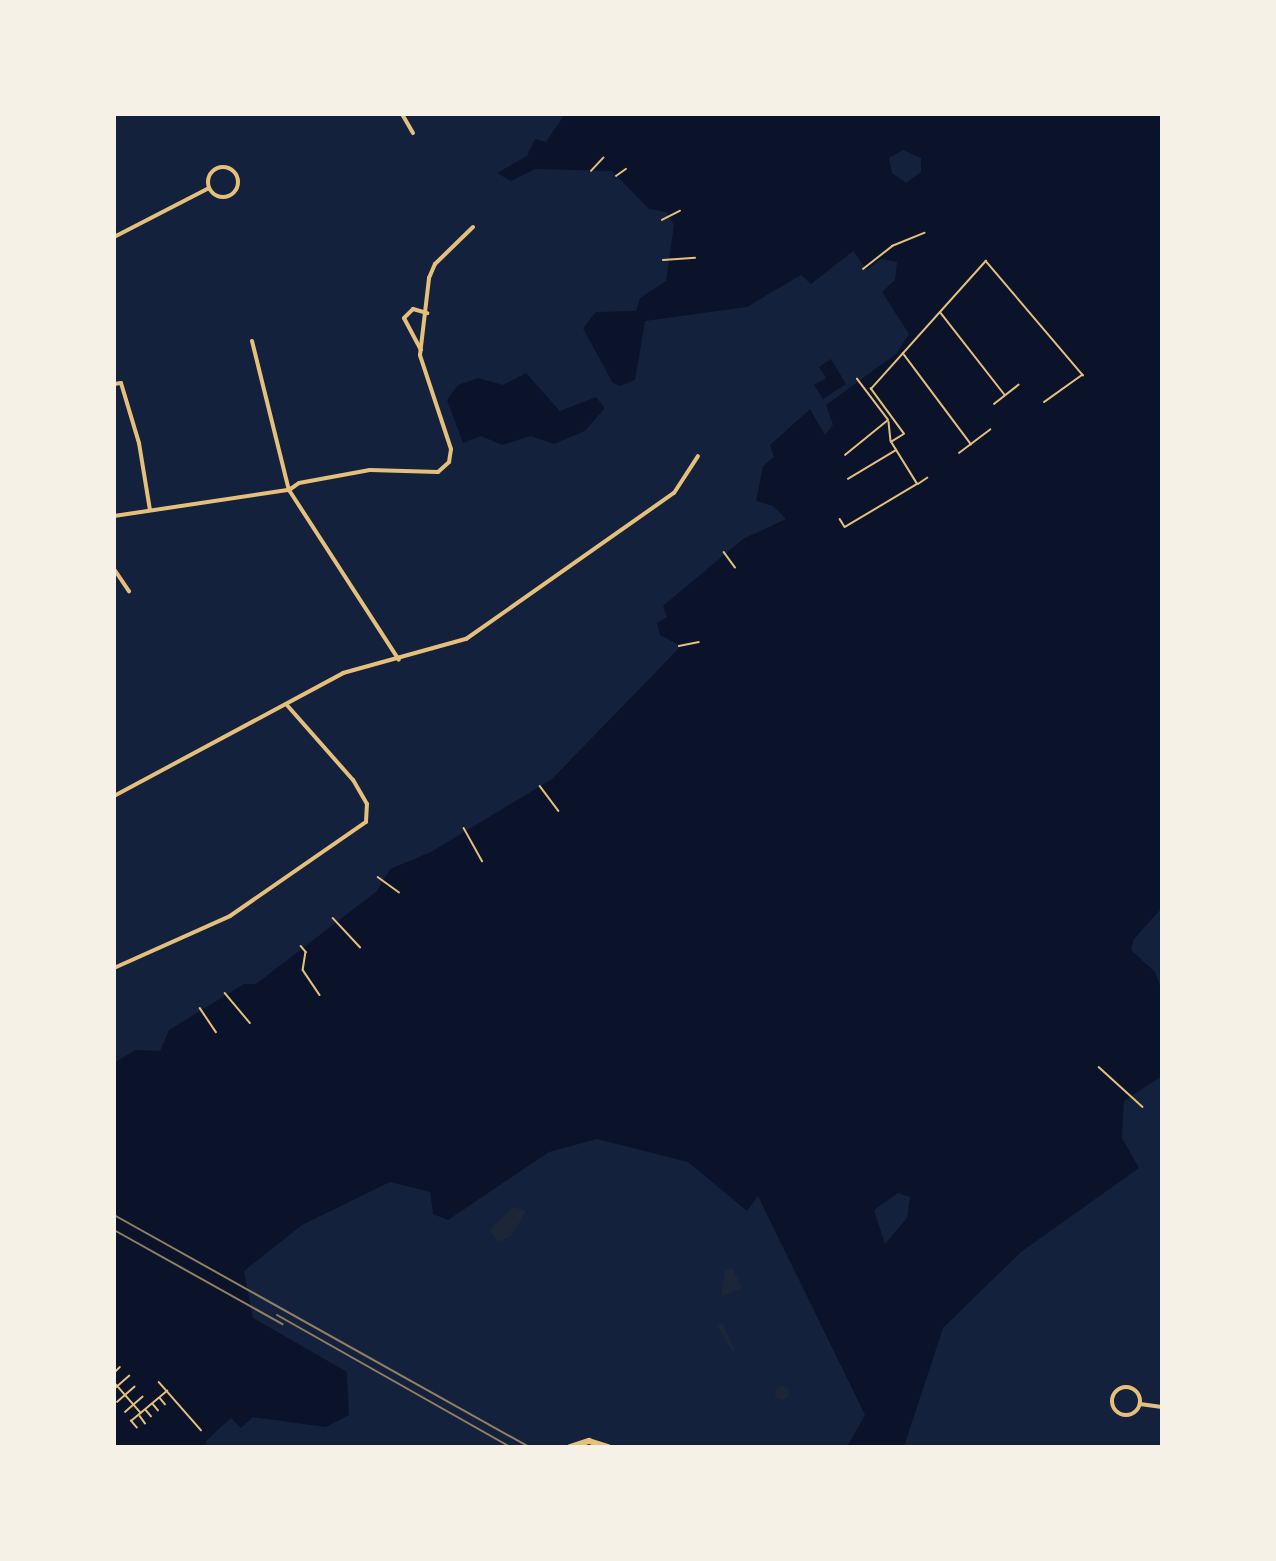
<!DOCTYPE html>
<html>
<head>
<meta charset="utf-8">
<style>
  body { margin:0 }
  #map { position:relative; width:1276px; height:1561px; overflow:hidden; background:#14213d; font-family:Overpass,sans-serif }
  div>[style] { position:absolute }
  .green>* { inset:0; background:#1d2539 }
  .round { border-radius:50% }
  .water>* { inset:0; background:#0b132b }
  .path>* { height:1.5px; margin:-0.75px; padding:0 0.75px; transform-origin:0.75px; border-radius:0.75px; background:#e5c07b }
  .minor>* { height:4px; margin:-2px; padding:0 2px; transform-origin:2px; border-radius:2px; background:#e5c07b }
  .minor>.ring { margin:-2px; padding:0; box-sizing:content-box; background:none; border:4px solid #e5c07b; border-radius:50% }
  .secondary>* { height:6px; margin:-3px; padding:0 3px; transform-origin:3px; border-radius:3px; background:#e5c07b }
  .rail>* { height:2px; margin:-1px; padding:0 1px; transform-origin:1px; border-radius:1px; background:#918062 }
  span { translate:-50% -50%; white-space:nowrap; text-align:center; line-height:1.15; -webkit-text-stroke:4.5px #f6f1e7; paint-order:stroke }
  .frame { position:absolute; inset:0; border:116px solid #f6f1e7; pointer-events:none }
</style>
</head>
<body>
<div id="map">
  <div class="green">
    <i style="clip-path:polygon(513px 1207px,526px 1211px,512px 1235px,498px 1242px,489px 1230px)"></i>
    <i style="clip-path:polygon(732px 1268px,742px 1288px,721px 1297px,725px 1271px)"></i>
    <i style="clip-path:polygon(722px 1323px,734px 1348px,733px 1352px,718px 1327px)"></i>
    <i class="round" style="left:775px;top:1386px;width:14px;height:14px"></i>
  </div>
  <div class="water">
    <i style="clip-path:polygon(evenodd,565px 114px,1162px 114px,1162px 908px,1134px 939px,1131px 950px,1155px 972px,1162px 991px,1162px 1076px,1124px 1101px,1122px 1138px,1139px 1168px,1021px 1252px,943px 1328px,904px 1447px,847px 1447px,865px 1415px,758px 1196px,747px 1211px,688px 1162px,597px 1139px,549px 1152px,448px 1220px,433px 1214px,430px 1192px,390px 1182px,302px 1225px,244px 1271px,253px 1318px,347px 1372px,349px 1415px,326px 1427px,253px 1417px,241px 1428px,231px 1418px,206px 1441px,207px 1447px,114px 1447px,114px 1063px,135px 1050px,160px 1051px,169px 1030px,244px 984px,256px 984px,377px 891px,390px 869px,431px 852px,552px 779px,681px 646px,660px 635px,657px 623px,667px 617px,663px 606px,743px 539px,786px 519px,773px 506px,756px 501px,763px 466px,774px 457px,770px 445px,810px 409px,825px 435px,833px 425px,826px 405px,896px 354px,909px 334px,882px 292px,895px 280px,897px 262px,881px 259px,867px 270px,853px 251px,811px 284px,801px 275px,747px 307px,645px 321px,635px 380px,620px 386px,612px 382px,583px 328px,596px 312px,636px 311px,640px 298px,666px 281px,674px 225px,666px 212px,649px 209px,612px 171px,535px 169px,511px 181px,497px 173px,527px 156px,535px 139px,546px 142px,565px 114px,903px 150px,921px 158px,921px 172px,906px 183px,892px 173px,889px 158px,903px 150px,565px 114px,898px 1193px,910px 1197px,907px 1218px,885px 1244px,874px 1210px,898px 1193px)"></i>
    <i style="clip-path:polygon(831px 359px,846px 384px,823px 399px,814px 385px,826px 378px,819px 367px)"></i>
    <i style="clip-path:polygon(526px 373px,560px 411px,596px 397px,605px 408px,585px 431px,554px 444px,531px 436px,502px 445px,481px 436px,463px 443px,447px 400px,458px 385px,478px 378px,503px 385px)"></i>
  </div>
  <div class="path">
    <i style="left:591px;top:171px;width:18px;rotate:-47deg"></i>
    <i style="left:616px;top:176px;width:12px;rotate:-35deg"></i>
    <i style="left:662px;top:220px;width:20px;rotate:-27deg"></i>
    <i style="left:663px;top:260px;width:32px;rotate:-4deg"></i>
    <i style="left:863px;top:269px;width:37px;rotate:-38deg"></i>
    <i style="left:892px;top:246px;width:35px;rotate:-22deg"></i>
    <i style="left:941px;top:313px;width:104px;rotate:52deg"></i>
    <i style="left:903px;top:353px;width:114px;rotate:53.2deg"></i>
    <i style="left:994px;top:404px;width:31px;rotate:-38deg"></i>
    <i style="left:889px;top:422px;width:19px;rotate:84deg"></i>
    <i style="left:959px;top:453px;width:39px;rotate:-37deg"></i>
    <i style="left:845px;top:455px;width:55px;rotate:-39.1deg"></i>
    <i style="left:888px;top:420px;width:51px;rotate:-127.1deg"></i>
    <i style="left:848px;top:479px;width:56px;rotate:-31.1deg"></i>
    <i style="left:918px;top:484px;width:11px;rotate:-34deg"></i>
    <i style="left:840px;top:519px;width:9px;rotate:58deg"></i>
    <i style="left:845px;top:527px;width:84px;rotate:-30.8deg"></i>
    <i style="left:917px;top:484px;width:49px;rotate:-121.8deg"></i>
    <i style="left:891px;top:442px;width:15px;rotate:-32deg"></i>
    <i style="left:904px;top:434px;width:56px;rotate:-126.3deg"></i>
    <i style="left:871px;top:389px;width:172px;rotate:-48.1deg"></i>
    <i style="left:986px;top:261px;width:150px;rotate:49.6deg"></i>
    <i style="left:1083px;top:375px;width:47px;rotate:144.6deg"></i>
    <i style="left:724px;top:552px;width:19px;rotate:54deg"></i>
    <i style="left:679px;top:646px;width:20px;rotate:-11deg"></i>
    <i style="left:540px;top:786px;width:31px;rotate:53deg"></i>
    <i style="left:464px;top:828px;width:38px;rotate:61deg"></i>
    <i style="left:378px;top:877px;width:26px;rotate:36deg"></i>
    <i style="left:333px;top:918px;width:40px;rotate:47deg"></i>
    <i style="left:301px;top:946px;width:8px;rotate:50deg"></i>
    <i style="left:306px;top:952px;width:18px;rotate:99deg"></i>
    <i style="left:303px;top:970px;width:30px;rotate:56deg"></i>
    <i style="left:225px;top:993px;width:39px;rotate:50deg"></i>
    <i style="left:200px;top:1008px;width:29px;rotate:56deg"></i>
    <i style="left:1099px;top:1067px;width:59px;rotate:42.3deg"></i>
    <i style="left:114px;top:1373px;width:8px;rotate:-45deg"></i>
    <i style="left:114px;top:1382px;width:41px;rotate:48.9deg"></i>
    <i style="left:159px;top:1382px;width:64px;rotate:48.8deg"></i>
    <i style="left:114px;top:1389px;width:20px;rotate:-41deg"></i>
    <i style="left:160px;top:1398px;width:8px;rotate:50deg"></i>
    <i style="left:117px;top:1402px;width:23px;rotate:-41deg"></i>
    <i style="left:153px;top:1404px;width:8px;rotate:50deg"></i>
    <i style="left:146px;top:1410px;width:8px;rotate:50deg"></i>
    <i style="left:125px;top:1412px;width:23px;rotate:-41deg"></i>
    <i style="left:140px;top:1416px;width:9px;rotate:54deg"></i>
    <i style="left:137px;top:1428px;width:9px;rotate:-131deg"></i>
    <i style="left:131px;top:1421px;width:47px;rotate:-39.8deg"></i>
    <i style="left:156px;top:1447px;width:1px;rotate:-45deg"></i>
  </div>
  <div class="minor">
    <i style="left:402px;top:114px;width:22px;rotate:60deg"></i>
    <i class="ring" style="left:208px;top:167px;width:26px;height:26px"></i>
    <i style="left:114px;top:237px;width:107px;rotate:-27.3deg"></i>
    <i style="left:252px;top:341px;width:154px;rotate:76.1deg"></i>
    <i style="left:289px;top:490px;width:12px;rotate:-35deg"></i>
    <i style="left:299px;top:483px;width:72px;rotate:-10.4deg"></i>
    <i style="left:370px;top:470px;width:68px;rotate:1.7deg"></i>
    <i style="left:438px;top:472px;width:15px;rotate:-42deg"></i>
    <i style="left:449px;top:462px;width:13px;rotate:-81deg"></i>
    <i style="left:451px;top:449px;width:99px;rotate:-108.3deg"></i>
    <i style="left:420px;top:355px;width:78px;rotate:-83.3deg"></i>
    <i style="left:429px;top:278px;width:15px;rotate:-67deg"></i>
    <i style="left:435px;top:264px;width:53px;rotate:-44.2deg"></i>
    <i style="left:421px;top:350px;width:36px;rotate:-118deg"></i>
    <i style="left:404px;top:318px;width:13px;rotate:-45deg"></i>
    <i style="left:413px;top:309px;width:15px;rotate:16deg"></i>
    <i style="left:114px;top:384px;width:7px;rotate:-8deg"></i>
    <i style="left:121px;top:383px;width:63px;rotate:73.3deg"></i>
    <i style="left:139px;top:443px;width:68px;rotate:80.7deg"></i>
    <i style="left:114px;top:516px;width:177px;rotate:-8.5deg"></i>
    <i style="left:289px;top:490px;width:202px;rotate:57.1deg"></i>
    <i style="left:114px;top:569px;width:27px;rotate:56deg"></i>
    <i style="left:114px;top:796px;width:260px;rotate:-28.2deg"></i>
    <i style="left:343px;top:673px;width:128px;rotate:-15.5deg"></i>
    <i style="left:466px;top:639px;width:254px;rotate:-35.1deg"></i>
    <i style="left:674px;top:493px;width:44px;rotate:-57deg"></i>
    <i style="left:114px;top:968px;width:127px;rotate:-24.1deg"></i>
    <i style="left:230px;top:916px;width:165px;rotate:-34.7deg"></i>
    <i style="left:366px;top:822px;width:18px;rotate:-87deg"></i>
    <i style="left:367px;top:804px;width:28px;rotate:-120deg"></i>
    <i style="left:353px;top:780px;width:101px;rotate:-131.4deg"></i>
    <i class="ring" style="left:1112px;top:1387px;width:24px;height:24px"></i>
    <i style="left:1140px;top:1404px;width:22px;rotate:8deg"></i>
  </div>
  <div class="secondary">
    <i style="left:570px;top:1447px;width:20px;rotate:-18deg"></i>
    <i style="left:589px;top:1441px;width:20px;rotate:18deg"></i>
  </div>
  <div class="rail">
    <i style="left:114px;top:1215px;width:475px;rotate:29.2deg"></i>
    <i style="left:114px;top:1230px;width:193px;rotate:29.2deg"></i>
    <i style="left:277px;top:1315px;width:268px;rotate:29.5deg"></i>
  </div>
  <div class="frame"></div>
</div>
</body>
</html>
